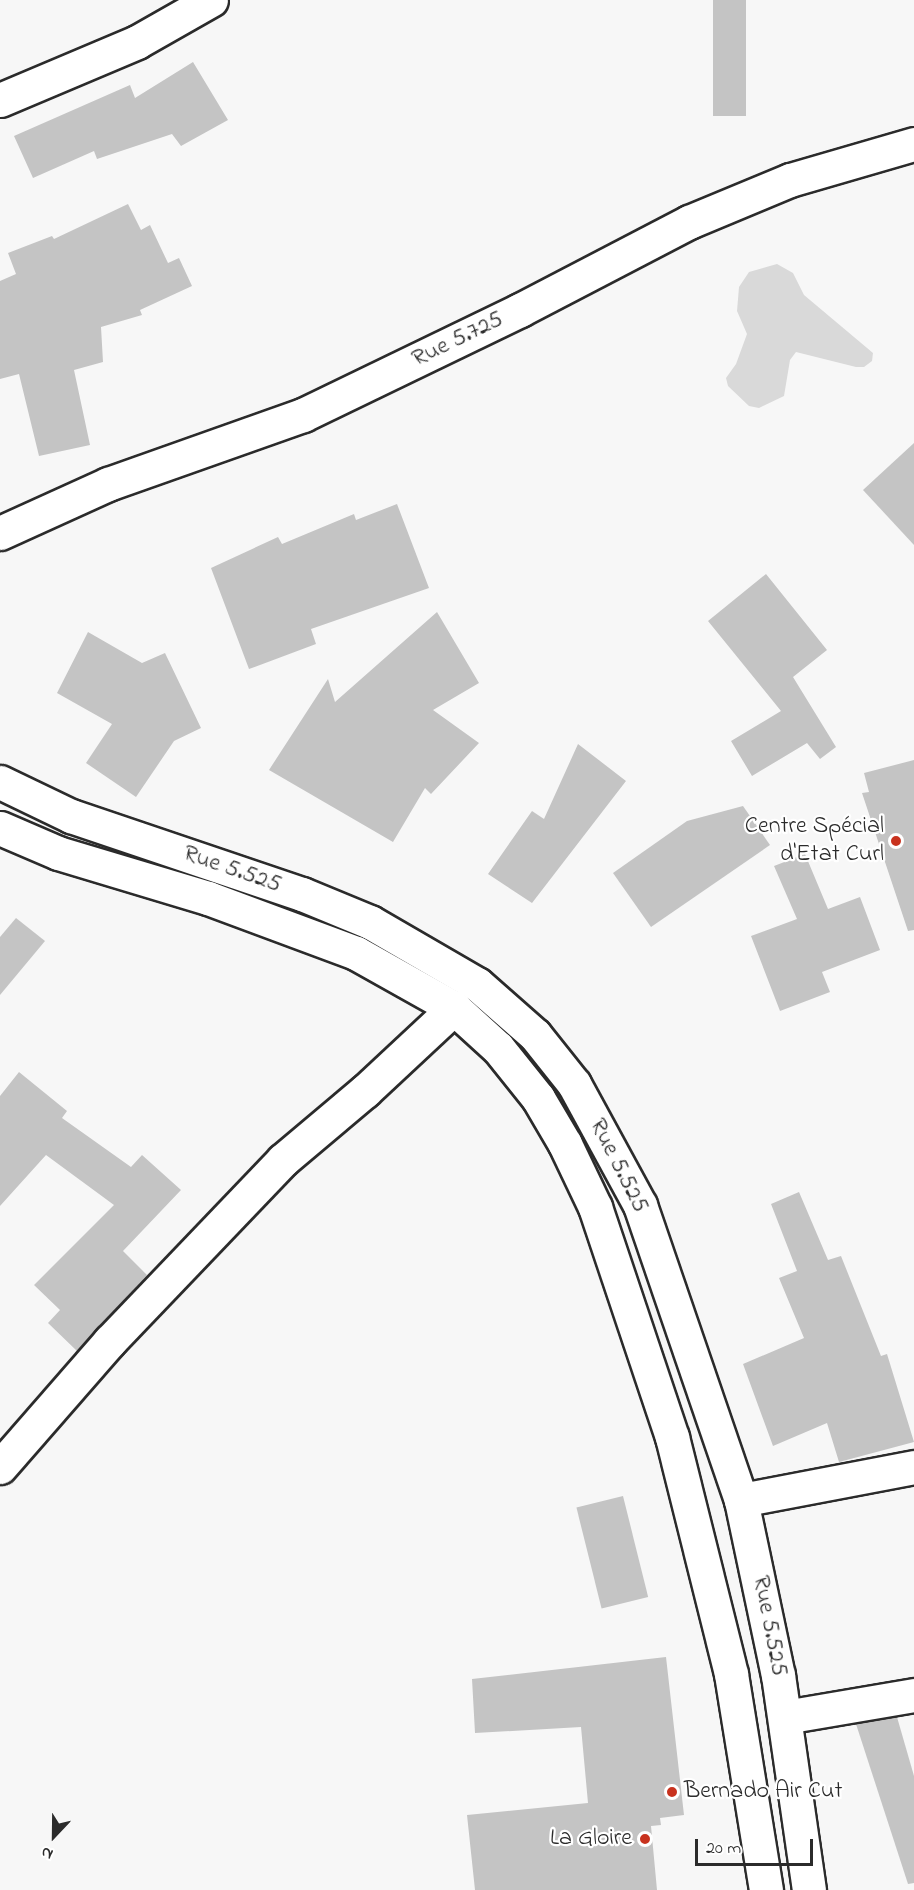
<!DOCTYPE html>
<html>
<head>
<meta charset="utf-8">
<style>
  body { margin:0 }
  #map { position:relative; width:914px; height:1890px; overflow:hidden; background:#f7f7f7; font-family:"Indie Flower",sans-serif }
  div>[style] { position:absolute }
  .green>* { inset:0; background:#d9d9d9 }
  .building>* { inset:0; background:#c4c4c4; transform-origin:0 0 }
  .roads { filter:drop-shadow(2px 0 #2b2b2b) drop-shadow(-2px 0 #2b2b2b) drop-shadow(0 2px #2b2b2b) drop-shadow(0 -2px #2b2b2b) }
  .minor>* { height:33px; margin:-16.5px; padding:0 16.5px; transform-origin:16.5px; border-radius:16.5px; background:#fff }
  .dots>* { width:16px; height:16px; translate:-50% -50%; box-sizing:border-box; border:3px solid #fff; border-radius:50% }
  span { translate:-50% -50%; white-space:nowrap; text-align:center; line-height:1.15; -webkit-text-stroke:4.5px #fff; paint-order:stroke }
  .street-label { font-size:24px; color:#2b2b2b }
  .poi-label { font-size:24px; color:#2b2b2b }
  .right { translate:-100% -50%; text-align:right }
  .left { translate:0 -50%; text-align:left }
  .north { position:absolute; left:24px; top:1806px; width:60px; height:60px; -webkit-text-stroke:4px #fff; paint-order:stroke; rotate:202deg; font-size:16px; font-weight:700; line-height:24px; text-align:center; color:#2b2b2b }
  .north::after { content:''; display:block; margin:auto; width:21px; height:27px; background:#2b2b2b; clip-path:polygon(50% 0,100% 100%,50% 72%,0 100%) }
  .scale { position:absolute; left:695px; top:1839px; width:118px; height:27px; box-sizing:border-box; border:3px solid #2b2b2b; border-top:0; padding-left:8px; font-size:18px; line-height:21px; white-space:nowrap; color:#2b2b2b; -webkit-text-stroke:4px #fff; paint-order:stroke }
</style>
</head>
<body>
<div id="map">
  <div class="green">
    <i style="clip-path:polygon(777px 264px,793px 273px,804px 295px,873px 353px,872px 361px,864px 367px,856px 367px,796px 352px,790px 360px,784px 396px,759px 408px,749px 406px,728px 386px,726px 378px,736px 364px,747px 334px,737px 311px,739px 287px,749px 272px)"></i>
  </div>
  <div class="building">
    <i style="left:713px;top:0;width:33px;height:116px"></i>
    <i style="clip-path:polygon(193px 62px,228px 120px,181px 146px,172px 134px,97px 159px,94px 151px,33px 178px,14px 136px,130px 85px,135px 98px)"></i>
    <i style="clip-path:polygon(128px 204px,141px 230px,150px 225px,168px 263px,179px 258px,192px 286px,140px 310px,142px 315px,101px 327px,103px 362px,74px 370px,90px 445px,39px 456px,19px 374px,0 379px,0 281px,16px 274px,8px 253px,52px 236px,54px 239px)"></i>
    <i style="clip-path:polygon(914px 443px,914px 545px,863px 490px)"></i>
    <i style="clip-path:polygon(397px 504px,429px 588px,311px 629px,316px 644px,249px 669px,211px 568px,278px 537px,282px 544px,354px 514px,356px 520px)"></i>
    <i style="clip-path:polygon(766px 574px,827px 650px,793px 677px,836px 747px,820px 759px,807px 743px,752px 776px,731px 741px,781px 711px,708px 621px)"></i>
    <i style="clip-path:polygon(437px 612px,479px 683px,433px 710px,479px 743px,431px 794px,425px 788px,393px 842px,269px 770px,328px 679px,335px 702px)"></i>
    <i style="clip-path:polygon(88px 632px,142px 663px,165px 653px,201px 728px,174px 741px,136px 797px,86px 763px,112px 724px,57px 693px)"></i>
    <i style="clip-path:polygon(578px 744px,626px 781px,532px 903px,488px 874px,532px 811px,544px 819px)"></i>
    <i style="clip-path:polygon(914px 760px,914px 930px,908px 931px,862px 793px,869px 792px,864px 773px)"></i>
    <i style="clip-path:polygon(743px 806px,770px 845px,651px 927px,613px 873px,687px 821px)"></i>
    <i style="clip-path:polygon(805px 854px,828px 909px,860px 897px,880px 950px,822px 972px,830px 992px,780px 1011px,751px 936px,797px 919px,774px 866px)"></i>
    <i style="clip-path:polygon(16px 918px,45px 941px,0 995px,0 937px)"></i>
    <i style="clip-path:polygon(19px 1072px,67px 1111px,62px 1118px,131px 1167px,142px 1155px,181px 1190px,123px 1251px,147px 1275px,77px 1351px,48px 1323px,60px 1310px,34px 1285px,114px 1205px,46px 1155px,0 1206px,0 1096px)"></i>
    <i style="clip-path:polygon(799px 1192px,828px 1260px,841px 1256px,881px 1356px,887px 1354px,914px 1442px,839px 1462px,827px 1423px,773px 1446px,743px 1364px,804px 1338px,779px 1278px,797px 1271px,771px 1204px)"></i>
    <i style="left:623px;top:1496px;width:104px;height:48px;rotate:76deg"></i>
    <i style="clip-path:polygon(666px 1657px,684px 1815px,660px 1818px,661px 1825px,651px 1826px,657px 1890px,475px 1890px,467px 1815px,588px 1803px,581px 1727px,475px 1733px,472px 1679px)"></i>
    <i style="clip-path:polygon(897px 1717px,914px 1776px,914px 1883px,908px 1884px,856px 1724px)"></i>
  </div>
  <div class="roads">
    <div class="minor">
      <i style="left:0;top:100px;width:149px;rotate:-22.9deg"></i>
      <i style="left:137px;top:42px;width:85px;rotate:-29.6deg"></i>
      <i style="left:0;top:533px;width:119px;rotate:-24.4deg"></i>
      <i style="left:108px;top:484px;width:207px;rotate:-19.5deg"></i>
      <i style="left:303px;top:415px;width:241px;rotate:-25.8deg"></i>
      <i style="left:520px;top:310px;width:191px;rotate:-27.5deg"></i>
      <i style="left:689px;top:222px;width:109px;rotate:-22.6deg"></i>
      <i style="left:790px;top:180px;width:129px;rotate:-16.2deg"></i>
      <i style="left:0;top:782px;width:79px;rotate:25.6deg"></i>
      <i style="left:71px;top:816px;width:244px;rotate:18.7deg"></i>
      <i style="left:302px;top:894px;width:74px;rotate:22.4deg"></i>
      <i style="left:370px;top:922px;width:124px;rotate:30.1deg"></i>
      <i style="left:477px;top:984px;width:77px;rotate:41.3deg"></i>
      <i style="left:535px;top:1035px;width:63px;rotate:51.5deg"></i>
      <i style="left:574px;top:1084px;width:138px;rotate:61.4deg"></i>
      <i style="left:640px;top:1205px;width:312px;rotate:71.1deg"></i>
      <i style="left:741px;top:1500px;width:179px;rotate:78.1deg"></i>
      <i style="left:778px;top:1675px;width:217px;rotate:81.8deg"></i>
      <i style="left:0;top:828px;width:63px;rotate:23.3deg"></i>
      <i style="left:58px;top:853px;width:157px;rotate:16.7deg"></i>
      <i style="left:208px;top:898px;width:158px;rotate:20.4deg"></i>
      <i style="left:356px;top:953px;width:112px;rotate:29.3deg"></i>
      <i style="left:454px;top:1008px;width:59px;rotate:42.3deg"></i>
      <i style="left:498px;top:1048px;width:64px;rotate:51.3deg"></i>
      <i style="left:538px;top:1098px;width:53px;rotate:59.6deg"></i>
      <i style="left:565px;top:1144px;width:70px;rotate:64.5deg"></i>
      <i style="left:595px;top:1207px;width:243px;rotate:71.5deg"></i>
      <i style="left:672px;top:1437px;width:244px;rotate:76deg"></i>
      <i style="left:731px;top:1674px;width:219px;rotate:80.8deg"></i>
      <i style="left:0;top:1467px;width:167px;rotate:-48.9deg"></i>
      <i style="left:110px;top:1341px;width:250px;rotate:-46.3deg"></i>
      <i style="left:283px;top:1160px;width:107px;rotate:-40.1deg"></i>
      <i style="left:365px;top:1091px;width:122px;rotate:-43deg"></i>
      <i style="left:741px;top:1500px;width:176px;rotate:-10.8deg"></i>
      <i style="left:785px;top:1717px;width:131px;rotate:-9.7deg"></i>
    </div>
  </div>
  <div class="dots">
    <i style="left:896px;top:841px;background:#c8321e"></i>
    <i style="left:672px;top:1792px;background:#c8321e"></i>
    <i style="left:645px;top:1839px;background:#c8321e"></i>
  </div>
  <div class="street-label">
    <span style="left:458px;top:340px;rotate:-26deg">Rue 5.725</span>
    <span style="left:232px;top:870px;rotate:19deg">Rue 5.525</span>
    <span style="left:618px;top:1166px;rotate:63deg">Rue 5.525</span>
    <span style="left:769px;top:1626px;rotate:79deg">Rue 5.525</span>
  </div>
  <div class="poi-label">
    <span class="right" style="left:884px;top:841px">Centre Spécial<br>d'Etat Curl</span>
    <span class="left" style="left:684px;top:1792px">Bernado Air Cut</span>
    <span class="right" style="left:632px;top:1839px">La Gloire</span>
  </div>
  <div class="north">N</div>
  <div class="scale">20 m</div>
</div>
</body>
</html>
